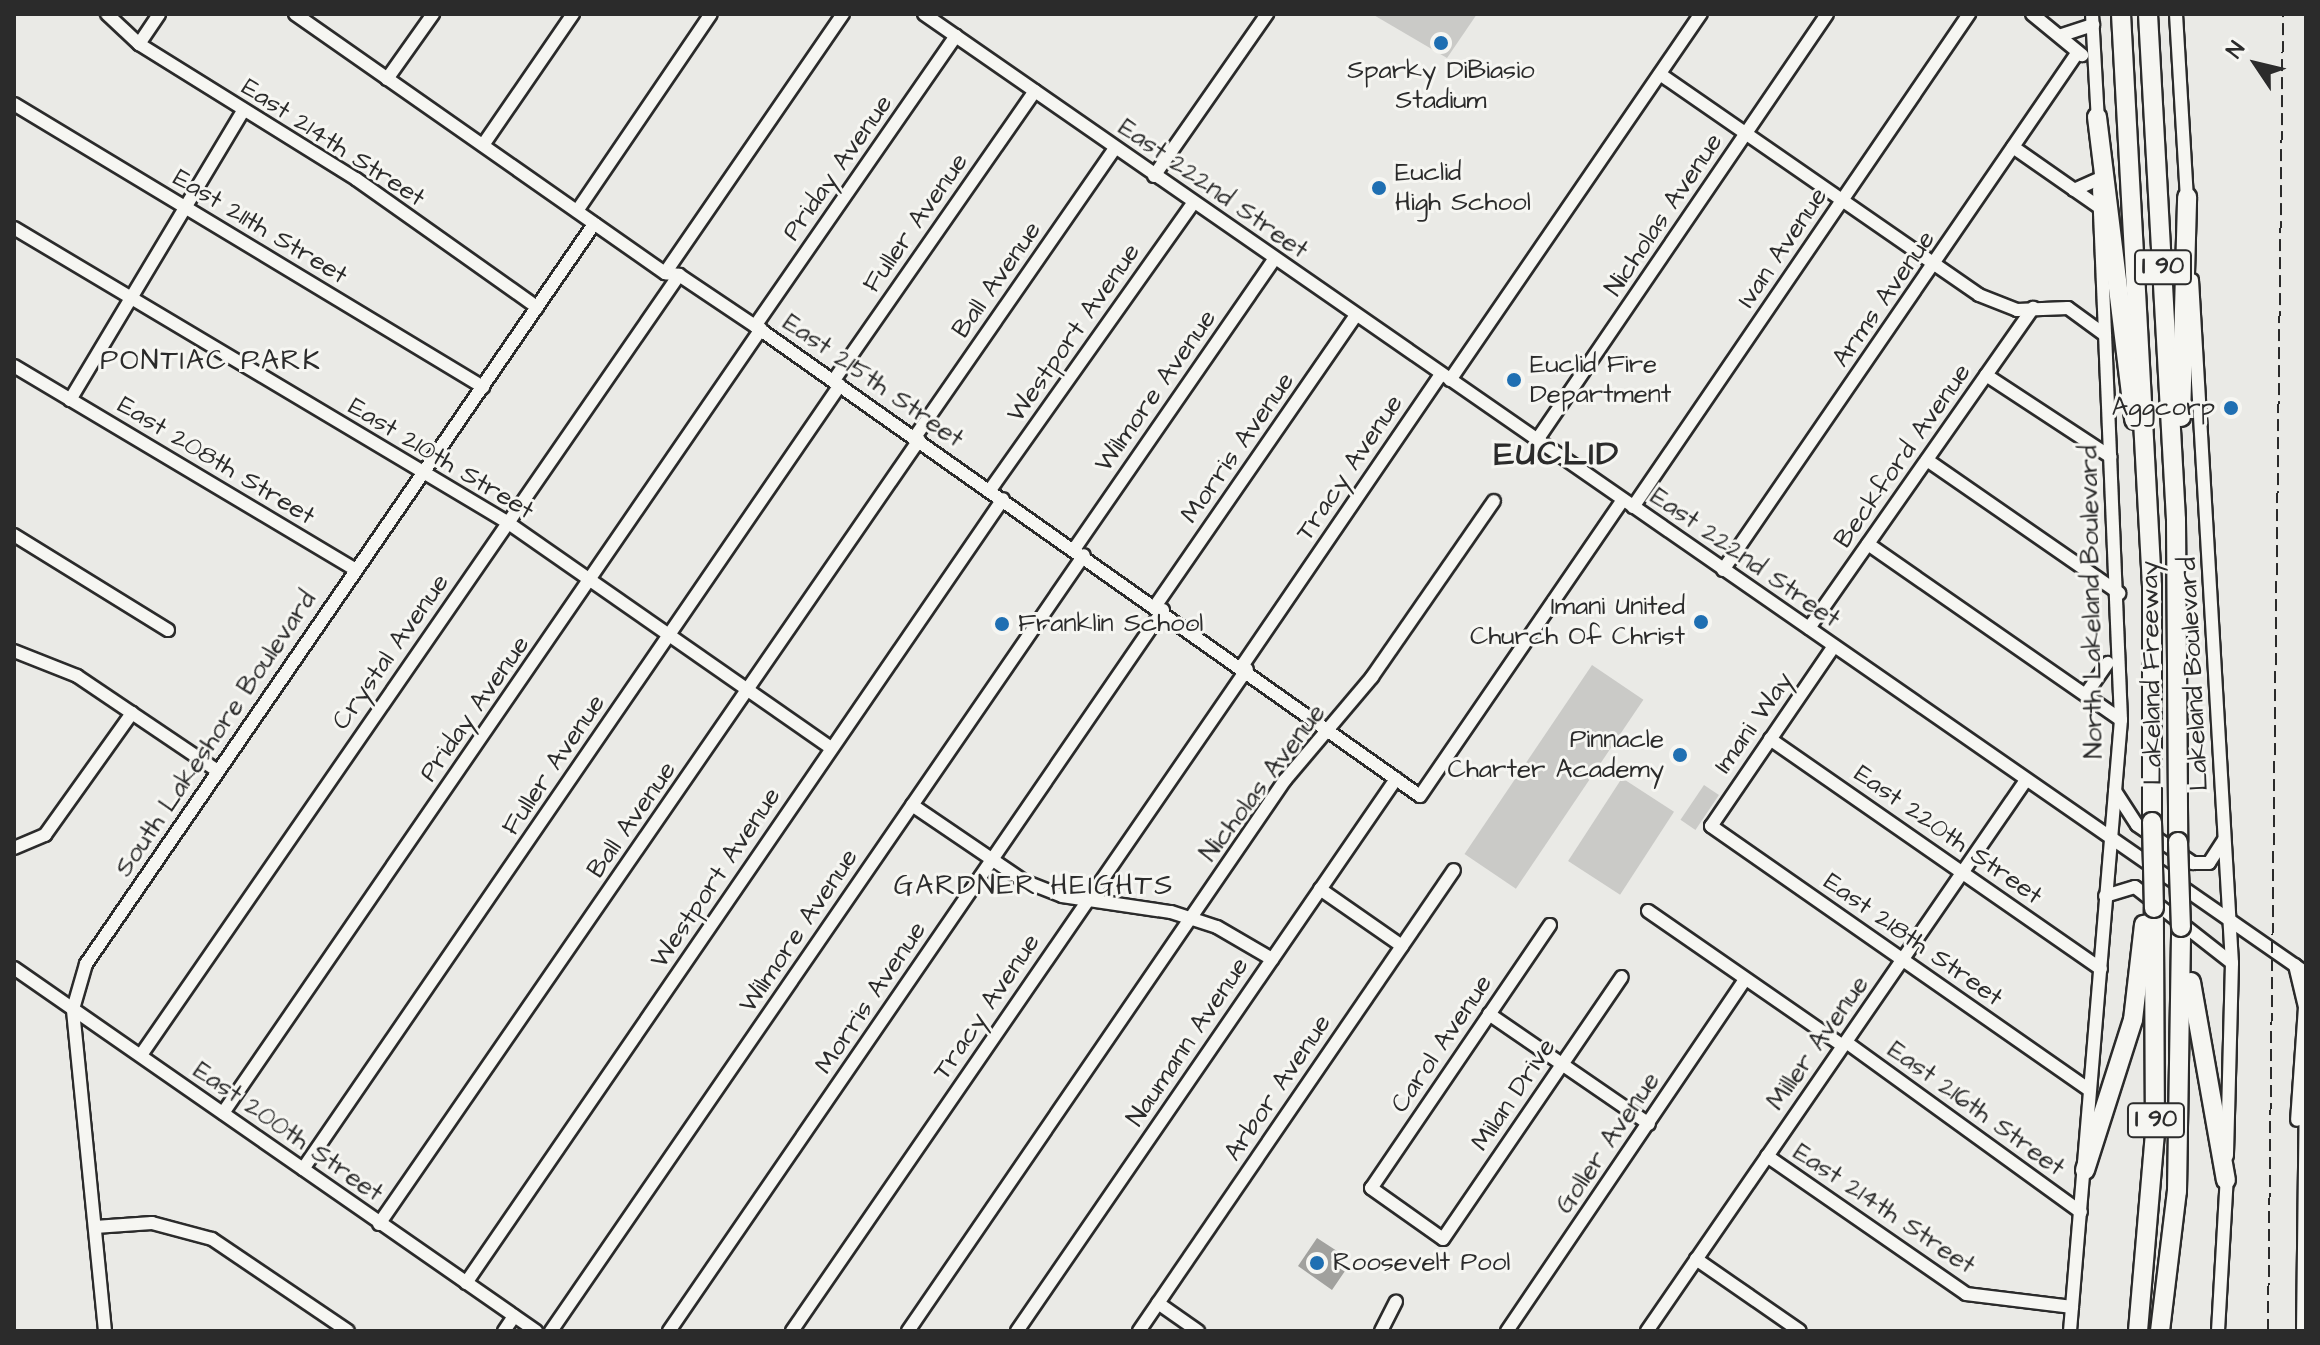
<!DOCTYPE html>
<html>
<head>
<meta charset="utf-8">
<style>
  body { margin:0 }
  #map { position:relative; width:2320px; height:1345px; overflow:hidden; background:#eaeae6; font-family:"Architects Daughter",sans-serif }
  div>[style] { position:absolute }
  .green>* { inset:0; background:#cacac7; transform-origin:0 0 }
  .water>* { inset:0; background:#a1a19e }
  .roads { filter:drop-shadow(2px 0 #2b2b2b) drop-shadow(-2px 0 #2b2b2b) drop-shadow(0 2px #2b2b2b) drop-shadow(0 -2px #2b2b2b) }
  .minor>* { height:12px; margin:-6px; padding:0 6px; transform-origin:6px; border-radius:6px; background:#f6f6f2 }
  .highway>* { height:18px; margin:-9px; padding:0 9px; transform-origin:9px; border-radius:9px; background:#f6f6f2 }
  .rail>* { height:2px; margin-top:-1px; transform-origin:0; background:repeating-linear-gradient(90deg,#2b2b2b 0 12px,transparent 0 18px) }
  .bridges { filter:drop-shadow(2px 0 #2b2b2b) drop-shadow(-2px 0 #2b2b2b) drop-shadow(0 2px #2b2b2b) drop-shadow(0 -2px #2b2b2b) }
  .highway-bridge>* { height:18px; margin:-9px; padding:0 9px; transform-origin:9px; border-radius:9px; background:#f6f6f2 }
  .dots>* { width:22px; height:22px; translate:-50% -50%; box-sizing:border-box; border:4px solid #f6f6f2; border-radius:50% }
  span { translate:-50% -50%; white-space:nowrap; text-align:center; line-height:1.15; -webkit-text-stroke:6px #f6f6f2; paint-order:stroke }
  .shield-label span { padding:2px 6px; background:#f6f6f2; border:2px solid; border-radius:6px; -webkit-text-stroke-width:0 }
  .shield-label { font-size:24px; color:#2b2b2b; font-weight:700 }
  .poi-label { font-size:26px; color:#2b2b2b }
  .left { translate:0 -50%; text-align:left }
  .right { translate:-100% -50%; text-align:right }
  .street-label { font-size:26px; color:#2b2b2b }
  .neighbourhood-label { font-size:28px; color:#2b2b2b; letter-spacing:2px }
  .district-label { font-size:34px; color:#2b2b2b; font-weight:700; letter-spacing:2px }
  .frame { position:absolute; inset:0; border:16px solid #2b2b2b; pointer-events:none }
  .north { position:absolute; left:2216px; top:24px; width:80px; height:80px; -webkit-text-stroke:6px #f6f6f2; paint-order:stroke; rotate:305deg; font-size:22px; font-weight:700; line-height:32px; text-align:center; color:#2b2b2b }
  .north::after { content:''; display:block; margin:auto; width:28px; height:36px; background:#2b2b2b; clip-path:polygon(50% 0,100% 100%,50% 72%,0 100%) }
</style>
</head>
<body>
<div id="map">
  <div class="green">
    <i style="clip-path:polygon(1372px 14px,1477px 14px,1447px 58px)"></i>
    <i style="left:1592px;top:665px;width:62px;height:228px;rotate:34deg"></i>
    <i style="left:1622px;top:778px;width:62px;height:99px;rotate:33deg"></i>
    <i style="left:1704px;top:785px;width:18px;height:42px;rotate:34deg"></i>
  </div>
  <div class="water">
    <i style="clip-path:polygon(1317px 1238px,1337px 1251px,1331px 1260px,1345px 1271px,1332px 1290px,1298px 1266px)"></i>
  </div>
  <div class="roads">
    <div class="minor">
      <i style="left:107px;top:14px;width:44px;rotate:43.2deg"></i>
      <i style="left:139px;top:44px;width:256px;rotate:31.9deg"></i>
      <i style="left:356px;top:179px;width:222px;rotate:35.3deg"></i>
      <i style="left:295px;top:14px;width:452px;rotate:35deg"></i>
      <i style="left:665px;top:273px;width:14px;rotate:8deg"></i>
      <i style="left:679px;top:275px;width:92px;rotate:33.9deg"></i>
      <i style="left:755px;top:326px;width:814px;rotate:35.25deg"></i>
      <i style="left:1420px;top:796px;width:359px;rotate:-55.6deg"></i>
      <i style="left:924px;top:14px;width:1682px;rotate:34.76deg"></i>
      <i style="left:2032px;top:14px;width:65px;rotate:39.4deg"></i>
      <i style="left:2092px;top:14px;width:109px;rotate:86.8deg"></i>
      <i style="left:2176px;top:14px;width:187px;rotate:86.6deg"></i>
      <i style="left:2062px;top:35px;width:33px;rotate:-18deg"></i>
      <i style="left:139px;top:44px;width:36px;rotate:-56deg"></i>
      <i style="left:1660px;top:74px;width:388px;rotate:34.7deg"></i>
      <i style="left:1979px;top:295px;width:41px;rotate:21.5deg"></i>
      <i style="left:2017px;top:310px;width:51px;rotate:-2.2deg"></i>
      <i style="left:2068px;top:308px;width:46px;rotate:36.1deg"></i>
      <i style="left:387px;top:79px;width:80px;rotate:-54.7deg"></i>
      <i style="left:14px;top:104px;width:548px;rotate:31.11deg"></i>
      <i style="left:483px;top:145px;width:159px;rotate:-55.5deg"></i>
      <i style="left:2013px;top:147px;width:105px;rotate:34.9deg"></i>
      <i style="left:1154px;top:176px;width:198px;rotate:-55.1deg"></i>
      <i style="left:2074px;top:190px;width:27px;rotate:-24deg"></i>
      <i style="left:577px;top:211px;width:238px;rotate:-55.8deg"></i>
      <i style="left:14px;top:228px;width:574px;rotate:30.81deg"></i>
      <i style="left:507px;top:522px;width:395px;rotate:34.9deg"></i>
      <i style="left:665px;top:273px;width:314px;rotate:-55.5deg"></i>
      <i style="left:2192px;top:280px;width:684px;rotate:86.65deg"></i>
      <i style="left:2232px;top:963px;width:193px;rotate:91.5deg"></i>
      <i style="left:755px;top:326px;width:353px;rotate:-55.3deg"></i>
      <i style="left:14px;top:366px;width:397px;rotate:30.8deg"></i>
      <i style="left:1986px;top:375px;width:149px;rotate:33.3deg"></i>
      <i style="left:834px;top:380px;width:352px;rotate:-55.2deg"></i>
      <i style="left:1450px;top:380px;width:444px;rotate:-55.6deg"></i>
      <i style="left:70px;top:400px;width:337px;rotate:-59.1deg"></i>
      <i style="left:915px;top:437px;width:351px;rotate:-55.3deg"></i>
      <i style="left:1537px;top:440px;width:515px;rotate:-55.75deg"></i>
      <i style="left:1927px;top:460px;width:234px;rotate:34.7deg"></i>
      <i style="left:990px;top:490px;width:352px;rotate:-54.7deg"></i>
      <i style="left:1633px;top:507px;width:597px;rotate:-55.72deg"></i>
      <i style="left:14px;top:535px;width:181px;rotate:31.7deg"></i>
      <i style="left:1868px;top:544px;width:308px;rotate:34.8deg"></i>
      <i style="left:1075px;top:548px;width:352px;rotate:-55.4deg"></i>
      <i style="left:1723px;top:570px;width:628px;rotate:-55.58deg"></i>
      <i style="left:1156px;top:605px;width:352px;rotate:-55.4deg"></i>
      <i style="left:1809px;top:628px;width:391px;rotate:-55deg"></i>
      <i style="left:1834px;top:646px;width:218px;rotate:124.3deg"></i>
      <i style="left:1711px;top:826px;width:461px;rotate:34.9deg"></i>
      <i style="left:14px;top:651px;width:68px;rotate:21.6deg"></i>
      <i style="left:77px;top:676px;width:170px;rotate:34deg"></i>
      <i style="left:1242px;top:666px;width:353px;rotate:-55.7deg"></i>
      <i style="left:2086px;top:694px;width:38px;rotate:-55deg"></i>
      <i style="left:1770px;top:739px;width:403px;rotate:34.8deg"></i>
      <i style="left:2115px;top:791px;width:40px;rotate:57.1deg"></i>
      <i style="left:2137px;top:825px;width:68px;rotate:34.2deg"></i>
      <i style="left:2193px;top:863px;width:16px"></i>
      <i style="left:2209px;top:863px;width:27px;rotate:-57deg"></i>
      <i style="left:912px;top:805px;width:135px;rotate:34.2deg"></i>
      <i style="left:1024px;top:881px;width:41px;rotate:21.5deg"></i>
      <i style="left:1062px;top:896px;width:110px;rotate:8.4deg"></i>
      <i style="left:1171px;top:912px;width:48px;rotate:18.1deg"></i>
      <i style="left:1217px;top:927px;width:64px;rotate:30.2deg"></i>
      <i style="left:14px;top:848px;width:34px;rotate:-23deg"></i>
      <i style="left:45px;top:835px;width:150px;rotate:-54.5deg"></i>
      <i style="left:1320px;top:889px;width:100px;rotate:34.8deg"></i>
      <i style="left:2105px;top:896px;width:31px;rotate:-17deg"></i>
      <i style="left:2135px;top:887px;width:123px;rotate:38.1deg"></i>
      <i style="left:1648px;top:911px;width:237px;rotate:34.7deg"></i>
      <i style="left:1550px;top:925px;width:318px;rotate:124.2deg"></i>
      <i style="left:1371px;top:1188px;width:88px;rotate:35.3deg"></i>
      <i style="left:1443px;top:1239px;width:317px;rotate:-55.7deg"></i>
      <i style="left:2295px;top:965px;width:43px;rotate:76.6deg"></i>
      <i style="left:2305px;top:1007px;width:113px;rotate:94deg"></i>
      <i style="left:14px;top:968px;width:636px;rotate:34.81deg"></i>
      <i style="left:1489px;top:1014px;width:194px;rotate:34.5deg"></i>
      <i style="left:1846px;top:1042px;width:290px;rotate:35.9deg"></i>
      <i style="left:141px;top:1055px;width:948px;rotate:-55.4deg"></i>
      <i style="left:223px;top:1113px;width:951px;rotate:-55.54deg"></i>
      <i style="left:1767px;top:1156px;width:242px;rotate:34.7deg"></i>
      <i style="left:1966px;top:1294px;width:107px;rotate:7deg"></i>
      <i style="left:303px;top:1169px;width:950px;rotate:-55.59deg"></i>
      <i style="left:379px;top:1224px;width:952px;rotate:-55.44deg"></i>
      <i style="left:95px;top:1227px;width:57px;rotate:-4deg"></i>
      <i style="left:152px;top:1223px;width:62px;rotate:14.9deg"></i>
      <i style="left:212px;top:1239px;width:164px;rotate:34.1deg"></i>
      <i style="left:1696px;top:1259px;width:126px;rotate:34.7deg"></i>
      <i style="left:466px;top:1283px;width:950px;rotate:-55.59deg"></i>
      <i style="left:1158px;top:1303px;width:49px;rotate:35deg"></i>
      <i style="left:105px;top:1331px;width:324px;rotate:-95.7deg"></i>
      <i style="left:73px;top:1009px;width:47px;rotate:-73.9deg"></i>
      <i style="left:86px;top:964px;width:898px;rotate:-55.53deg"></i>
      <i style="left:504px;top:1331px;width:18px;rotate:-56deg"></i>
      <i style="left:551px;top:1331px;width:941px;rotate:-55.52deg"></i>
      <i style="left:669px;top:1331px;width:874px;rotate:-55.58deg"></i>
      <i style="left:792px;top:1331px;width:803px;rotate:-55.5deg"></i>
      <i style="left:908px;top:1331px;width:668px;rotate:-55.62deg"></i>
      <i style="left:1285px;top:780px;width:135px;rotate:-49.8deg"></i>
      <i style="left:1372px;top:677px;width:214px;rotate:-55.3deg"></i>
      <i style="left:1017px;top:1331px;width:670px;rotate:-55.53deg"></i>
      <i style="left:1139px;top:1331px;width:558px;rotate:-55.66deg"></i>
      <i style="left:1381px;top:1331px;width:33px;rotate:-63deg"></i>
      <i style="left:1507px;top:1331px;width:424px;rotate:-55.9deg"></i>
      <i style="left:1647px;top:1331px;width:669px;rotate:-55.48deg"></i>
      <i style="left:2070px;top:1331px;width:613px;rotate:-85.23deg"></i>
      <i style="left:2121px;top:720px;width:531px;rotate:-92.37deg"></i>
      <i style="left:2218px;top:1331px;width:157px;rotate:-86.7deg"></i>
      <i style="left:2303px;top:1331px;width:231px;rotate:-89.3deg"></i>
    </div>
    <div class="highway">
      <i style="left:2121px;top:14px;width:573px;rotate:86.9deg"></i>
      <i style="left:2152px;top:586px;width:236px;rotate:90deg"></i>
      <i style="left:2148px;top:14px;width:507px;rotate:86.83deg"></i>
      <i style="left:2176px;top:520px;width:322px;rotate:89.6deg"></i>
      <i style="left:2097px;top:117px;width:305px;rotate:83deg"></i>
      <i style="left:2181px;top:417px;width:220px;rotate:-88.4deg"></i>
      <i style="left:2191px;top:982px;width:201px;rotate:80deg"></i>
      <i style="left:2085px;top:1170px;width:157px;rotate:-72.3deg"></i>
      <i style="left:2133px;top:1020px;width:96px;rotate:-83.4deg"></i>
      <i style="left:2138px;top:1331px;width:201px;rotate:-85.1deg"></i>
      <i style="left:2155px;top:1131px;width:223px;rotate:-90.3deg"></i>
      <i style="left:2160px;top:1331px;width:141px;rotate:-83.1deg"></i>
      <i style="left:2177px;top:1191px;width:264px;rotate:-89.1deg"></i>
    </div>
  </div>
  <div class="rail">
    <i style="left:2268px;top:1331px;width:1317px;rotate:-89.35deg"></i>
  </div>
  <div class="bridges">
    <div class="highway-bridge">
      <i style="left:2152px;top:822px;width:86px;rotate:88.7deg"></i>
      <i style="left:2178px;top:842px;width:85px;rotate:88deg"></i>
    </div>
  </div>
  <div class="dots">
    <i style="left:1441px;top:43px;background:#1f6fb2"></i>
    <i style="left:1379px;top:188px;background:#1f6fb2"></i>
    <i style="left:1514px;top:380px;background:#1f6fb2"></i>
    <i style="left:2231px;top:408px;background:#1f6fb2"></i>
    <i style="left:1701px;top:622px;background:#1f6fb2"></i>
    <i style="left:1002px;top:624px;background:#1f6fb2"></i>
    <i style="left:1680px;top:755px;background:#1f6fb2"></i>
    <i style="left:1317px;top:1263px;background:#1f6fb2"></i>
  </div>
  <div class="shield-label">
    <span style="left:2163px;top:267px">I 90</span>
    <span style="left:2156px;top:1120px">I 90</span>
  </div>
  <div class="poi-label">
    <span style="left:1441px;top:86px">Sparky DiBiasio<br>Stadium</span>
    <span class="left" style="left:1395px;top:188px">Euclid<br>High School</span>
    <span class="left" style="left:1530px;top:380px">Euclid Fire<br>Department</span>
    <span class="right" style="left:2215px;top:408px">Aggcorp</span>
    <span class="right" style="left:1685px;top:622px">Imani United<br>Church Of Christ</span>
    <span class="left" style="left:1018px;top:624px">Franklin School</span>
    <span class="right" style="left:1664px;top:755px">Pinnacle<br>Charter Academy</span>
    <span class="left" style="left:1333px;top:1263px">Roosevelt Pool</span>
  </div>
  <div class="street-label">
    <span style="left:333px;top:143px;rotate:33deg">East 214th Street</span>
    <span style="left:838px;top:168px;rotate:-55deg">Priday Avenue</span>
    <span style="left:1213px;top:189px;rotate:35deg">East 222nd Street</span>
    <span style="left:1664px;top:215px;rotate:-56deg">Nicholas Avenue</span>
    <span style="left:916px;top:223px;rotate:-55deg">Fuller Avenue</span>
    <span style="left:260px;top:227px;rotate:31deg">East 211th Street</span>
    <span style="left:1783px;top:248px;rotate:-56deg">Ivan Avenue</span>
    <span style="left:997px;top:280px;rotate:-55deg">Ball Avenue</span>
    <span style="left:1884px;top:299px;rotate:-55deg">Arms Avenue</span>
    <span style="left:1074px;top:333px;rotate:-55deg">Westport Avenue</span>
    <span style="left:873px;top:381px;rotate:35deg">East 215th Street</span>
    <span style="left:1156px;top:391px;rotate:-55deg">Wilmore Avenue</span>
    <span style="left:1238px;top:448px;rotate:-55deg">Morris Avenue</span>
    <span style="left:1903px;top:456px;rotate:-55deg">Beckford Avenue</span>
    <span style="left:441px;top:459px;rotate:31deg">East 210th Street</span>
    <span style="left:216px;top:461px;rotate:31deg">East 208th Street</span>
    <span style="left:1350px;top:468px;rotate:-56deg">Tracy Avenue</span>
    <span style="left:1745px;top:558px;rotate:35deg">East 222nd Street</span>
    <span style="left:2092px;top:602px;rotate:-91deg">North Lakeland Boulevard</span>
    <span style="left:391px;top:652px;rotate:-55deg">Crystal Avenue</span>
    <span style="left:2152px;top:673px;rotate:-91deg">Lakeland Freeway</span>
    <span style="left:2194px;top:674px;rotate:-93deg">Lakeland Boulevard</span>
    <span style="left:475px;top:709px;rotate:-55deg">Priday Avenue</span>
    <span style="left:1754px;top:723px;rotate:-55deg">Imani Way</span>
    <span style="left:216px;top:734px;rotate:-56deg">South Lakeshore Boulevard</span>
    <span style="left:554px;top:765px;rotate:-56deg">Fuller Avenue</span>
    <span style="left:1263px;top:783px;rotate:-53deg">Nicholas Avenue</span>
    <span style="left:632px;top:820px;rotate:-55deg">Ball Avenue</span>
    <span style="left:1948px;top:835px;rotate:35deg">East 220th Street</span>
    <span style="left:716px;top:878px;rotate:-56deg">Westport Avenue</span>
    <span style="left:799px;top:931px;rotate:-56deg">Wilmore Avenue</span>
    <span style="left:1913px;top:940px;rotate:35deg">East 218th Street</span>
    <span style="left:871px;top:998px;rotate:-56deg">Morris Avenue</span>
    <span style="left:987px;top:1007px;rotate:-56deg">Tracy Avenue</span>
    <span style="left:1188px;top:1042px;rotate:-56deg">Naumann Avenue</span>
    <span style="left:1818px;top:1043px;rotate:-55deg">Miller Avenue</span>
    <span style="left:1442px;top:1044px;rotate:-56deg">Carol Avenue</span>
    <span style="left:1278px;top:1088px;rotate:-56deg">Arbor Avenue</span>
    <span style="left:1514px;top:1095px;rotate:-56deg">Milan Drive</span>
    <span style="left:1976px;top:1109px;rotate:36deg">East 216th Street</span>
    <span style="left:288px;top:1132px;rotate:35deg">East 200th Street</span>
    <span style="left:1608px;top:1143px;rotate:-56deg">Goller Avenue</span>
    <span style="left:1884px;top:1209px;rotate:34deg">East 214th Street</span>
  </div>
  <div class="neighbourhood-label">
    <span style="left:211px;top:361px">PONTIAC PARK</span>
    <span style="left:1034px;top:886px">GARDNER HEIGHTS</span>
  </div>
  <div class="district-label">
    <span style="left:1557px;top:455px">EUCLID</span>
  </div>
  <div class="frame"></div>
  <div class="north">N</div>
</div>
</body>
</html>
